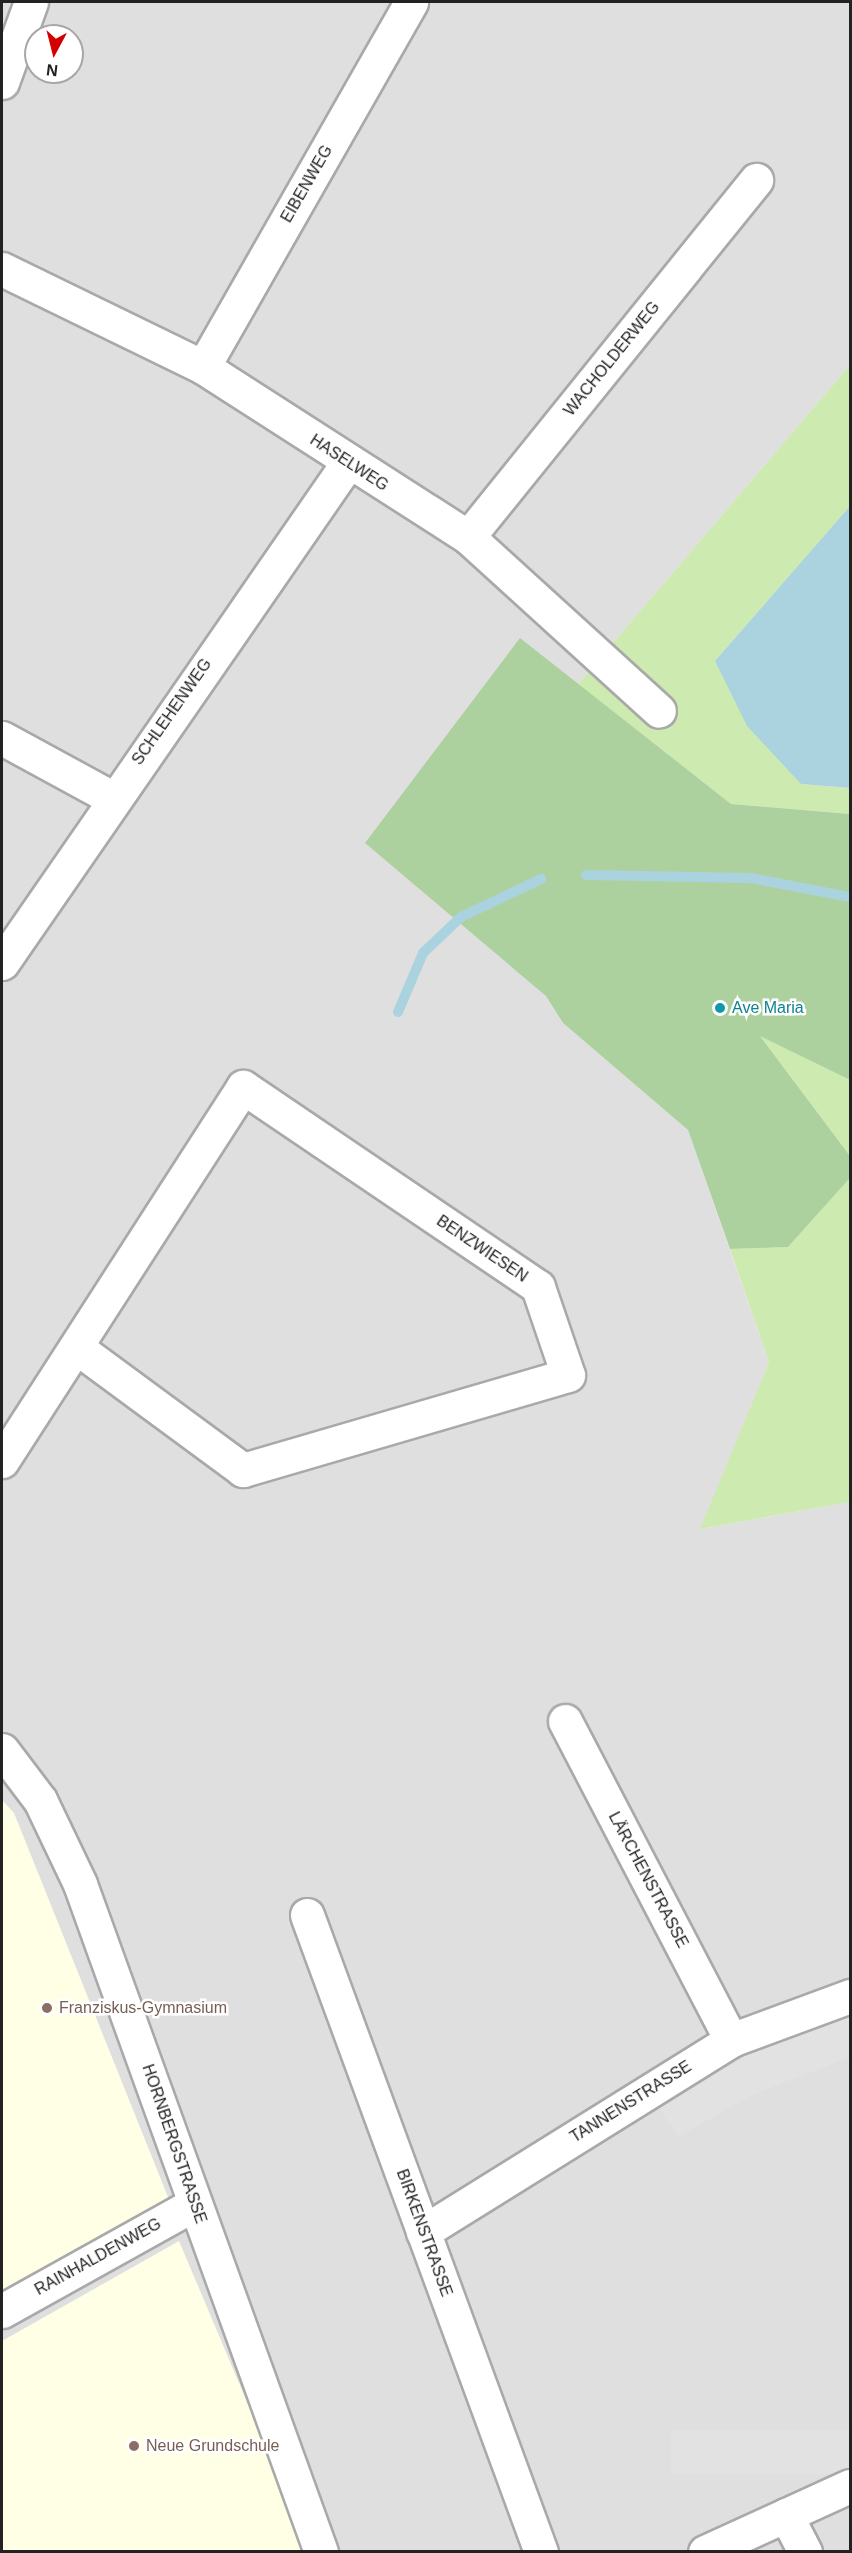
<!DOCTYPE html>
<html>
<head>
<meta charset="utf-8">
<style>
  body { margin:0 }
  #map { position:relative; width:852px; height:2553px; overflow:hidden; background:#f2efe9; font-family:Arial,sans-serif }
  div>[style] { position:absolute }
  .residential>* { inset:0; background:#e0dfdf }
  .education>* { inset:0; background:#ffffe5 }
  .grass>* { inset:0; background:#cdebb0 }
  .forest>* { inset:0; background:#add19e }
  .parking>* { inset:0; background:#e2e2e2; transform-origin:0 0 }
  .water>* { inset:0; background:#aad3df }
  .stream>* { height:10px; margin:-5px; padding:0 5px; transform-origin:5px; border-radius:5px; background:#aad3df }
  .roads { filter:drop-shadow(2px 0 #a9a9a9) drop-shadow(-2px 0 #a9a9a9) drop-shadow(0 2px #a9a9a9) drop-shadow(0 -2px #a9a9a9) }
  .street>* { height:33px; margin:-16.5px; padding:0 16.5px; transform-origin:16.5px; border-radius:16.5px; background:#fff }
  .dots>* { width:16px; height:16px; translate:-50% -50%; box-sizing:border-box; border:3px solid #fff; border-radius:50% }
  span { translate:-50% -50%; white-space:nowrap; text-align:center; line-height:1.15; -webkit-text-stroke:5px #fff; paint-order:stroke }
  .street-label { font-size:16px; color:#222 }
  .culture-label { font-size:16px; color:#0d838f }
  .left { translate:0 -50%; text-align:left }
  .education-label { font-size:16px; color:#785e54 }
  .frame { position:absolute; inset:0; border:3px solid #222; pointer-events:none }
  .north { position:absolute; left:24px; top:24px; width:60px; height:60px; box-sizing:border-box; background:#fff; border:2px solid #a7a7a7; border-radius:50%; rotate:187deg; font-size:16px; font-weight:700; line-height:24px; text-align:center; color:#222 }
  .north::after { content:''; display:block; margin:auto; width:21px; height:27px; background:#d40000; clip-path:polygon(50% 0,100% 100%,50% 72%,0 100%) }
</style>
</head>
<body>
<div id="map">
  <div class="residential">
    <i style="clip-path:polygon(evenodd,2px 2px,850px 2px,850px 365px,578px 684px,520px 639px,546px 996px,563px 1023px,688px 1130px,769px 1362px,701px 1529px,850px 1502px,850px 2551px,2px 2552px,2px 2px,36px 36px,72px 36px,72px 72px,36px 72px,36px 36px)"></i>
  </div>
  <div class="education">
    <i style="clip-path:polygon(2px 1800px,14px 1813px,170px 2202px,2px 2295px)"></i>
    <i style="clip-path:polygon(179px 2241px,310px 2551px,2px 2551px,2px 2341px)"></i>
  </div>
  <div class="grass">
    <i style="clip-path:polygon(850px 365px,850px 506px,715px 661px,801px 784px,850px 788px,850px 814px,731px 804px,578px 684px)"></i>
    <i style="clip-path:polygon(759px 1035px,850px 1080px,850px 1156px)"></i>
    <i style="clip-path:polygon(850px 1178px,850px 1502px,700px 1529px,769px 1362px,730px 1249px,788px 1247px)"></i>
  </div>
  <div class="forest">
    <i style="clip-path:polygon(520px 638px,731px 804px,850px 814px,850px 1080px,760px 1036px,850px 1156px,850px 1178px,788px 1247px,730px 1249px,688px 1130px,563px 1023px,546px 996px,365px 843px)"></i>
  </div>
  <div class="parking">
    <i style="clip-path:polygon(850px 2014px,850px 2057px,752px 2095px,678px 2137px,656px 2103px,735px 2058px)"></i>
    <i style="left:850px;top:2430px;width:44px;height:179px;rotate:90deg"></i>
  </div>
  <div class="water">
    <i style="clip-path:polygon(850px 506px,850px 788px,801px 784px,747px 726px,715px 661px)"></i>
  </div>
  <div class="stream">
    <i style="left:586px;top:875px;width:165px;rotate:1deg"></i>
    <i style="left:751px;top:878px;width:101px;rotate:10.9deg"></i>
    <i style="left:398px;top:1012px;width:64px;rotate:-67deg"></i>
    <i style="left:423px;top:953px;width:52px;rotate:-43.5deg"></i>
    <i style="left:461px;top:917px;width:89px;rotate:-25.4deg"></i>
  </div>
  <div class="roads">
    <div class="street">
      <i style="left:2px;top:82px;width:85px;rotate:-70.1deg"></i>
      <i style="left:2px;top:269px;width:224px;rotate:26deg"></i>
      <i style="left:203px;top:367px;width:315px;rotate:32.7deg"></i>
      <i style="left:468px;top:537px;width:258px;rotate:42.3deg"></i>
      <i style="left:203px;top:367px;width:420px;rotate:-60.3deg"></i>
      <i style="left:468px;top:537px;width:459px;rotate:-51.1deg"></i>
      <i style="left:2px;top:738px;width:125px;rotate:28.6deg"></i>
      <i style="left:2px;top:963px;width:607px;rotate:-55.34deg"></i>
      <i style="left:2px;top:1461px;width:445px;rotate:-57.2deg"></i>
      <i style="left:243px;top:1087px;width:356px;rotate:34.1deg"></i>
      <i style="left:538px;top:1287px;width:93px;rotate:71.2deg"></i>
      <i style="left:568px;top:1375px;width:339px;rotate:163.7deg"></i>
      <i style="left:243px;top:1470px;width:207px;rotate:-143.6deg"></i>
      <i style="left:565px;top:1721px;width:360px;rotate:62.5deg"></i>
      <i style="left:2px;top:1750px;width:63px;rotate:52.8deg"></i>
      <i style="left:40px;top:1800px;width:93px;rotate:64.5deg"></i>
      <i style="left:80px;top:1884px;width:710px;rotate:70.16deg"></i>
      <i style="left:307px;top:1915px;width:679px;rotate:69.83deg"></i>
      <i style="left:423px;top:2232px;width:363px;rotate:-31.9deg"></i>
      <i style="left:731px;top:2040px;width:127px;rotate:-20.3deg"></i>
      <i style="left:2px;top:2311px;width:220px;rotate:-29.1deg"></i>
      <i style="left:786px;top:2515px;width:42px;rotate:62.8deg"></i>
      <i style="left:705px;top:2552px;width:159px;rotate:-24.5deg"></i>
    </div>
  </div>
  <div class="dots">
    <i style="left:720px;top:1008px;background:#0f9aa8"></i>
    <i style="left:47px;top:2008px;background:#8d6e63"></i>
    <i style="left:134px;top:2446px;background:#8d6e63"></i>
  </div>
  <div class="street-label">
    <span style="left:307px;top:184px;rotate:-60deg">EIBENWEG</span>
    <span style="left:612px;top:359px;rotate:-51deg">WACHOLDERWEG</span>
    <span style="left:349px;top:463px;rotate:33deg">HASELWEG</span>
    <span style="left:172px;top:712px;rotate:-55deg">SCHLEHENWEG</span>
    <span style="left:482px;top:1249px;rotate:34deg">BENZWIESEN</span>
    <span style="left:648px;top:1880px;rotate:62deg">LÄRCHENSTRASSE</span>
    <span style="left:631px;top:2102px;rotate:-32deg">TANNENSTRASSE</span>
    <span style="left:174px;top:2144px;rotate:71deg">HORNBERGSTRASSE</span>
    <span style="left:424px;top:2233px;rotate:70deg">BIRKENSTRASSE</span>
    <span style="left:98px;top:2257px;rotate:-29deg">RAINHALDENWEG</span>
  </div>
  <div class="culture-label">
    <span class="left" style="left:732px;top:1008px">Ave Maria</span>
  </div>
  <div class="education-label">
    <span class="left" style="left:59px;top:2008px">Franziskus-Gymnasium</span>
    <span class="left" style="left:146px;top:2446px">Neue Grundschule</span>
  </div>
  <div class="frame"></div>
  <div class="north">N</div>
</div>
</body>
</html>
